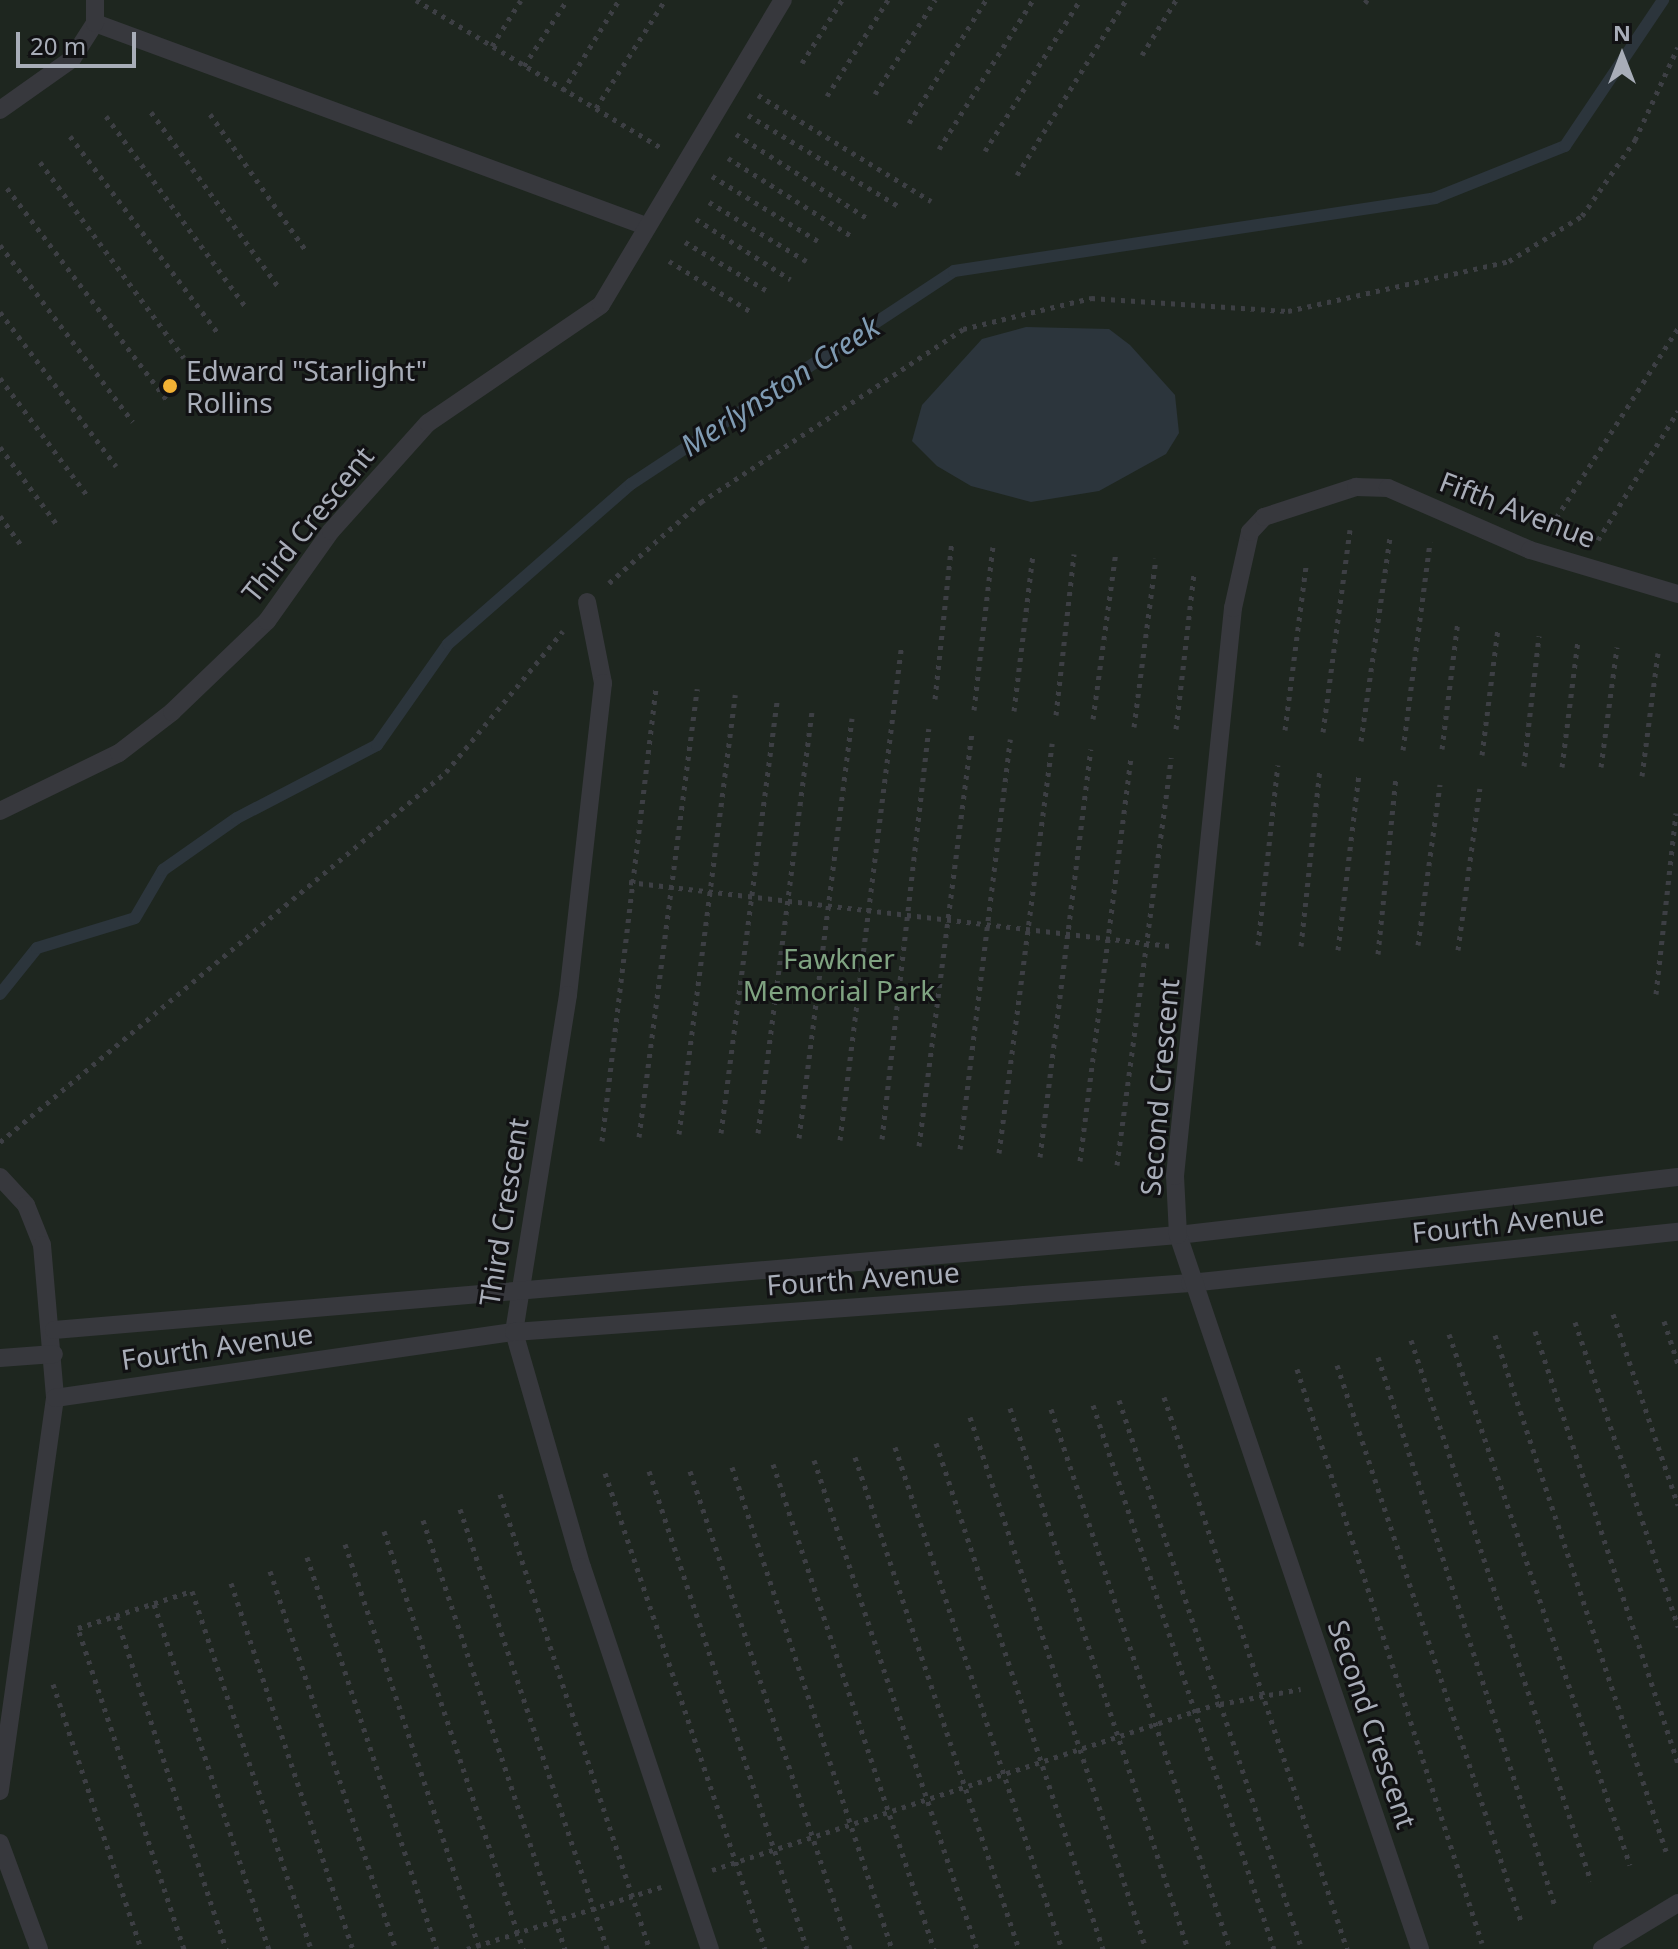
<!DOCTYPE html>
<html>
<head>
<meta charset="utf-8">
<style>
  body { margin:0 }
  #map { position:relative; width:1678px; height:1949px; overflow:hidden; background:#161618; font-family:"Noto Sans",sans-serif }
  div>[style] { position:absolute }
  .green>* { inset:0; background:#1e261f; transform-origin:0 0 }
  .water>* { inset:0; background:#2c353c }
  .stream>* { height:12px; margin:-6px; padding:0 6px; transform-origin:6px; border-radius:6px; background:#2c353c }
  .path>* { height:5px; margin-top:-2.5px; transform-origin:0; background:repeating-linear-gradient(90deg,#3d3f44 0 4px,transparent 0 10px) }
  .service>* { height:18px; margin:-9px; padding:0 9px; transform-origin:9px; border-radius:9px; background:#37383d }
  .dots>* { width:22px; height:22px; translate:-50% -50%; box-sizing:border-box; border:4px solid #111113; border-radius:50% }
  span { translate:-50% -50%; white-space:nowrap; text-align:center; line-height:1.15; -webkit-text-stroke:6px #111113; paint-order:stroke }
  .poi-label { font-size:28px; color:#a8adb8 }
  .left { translate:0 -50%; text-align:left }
  .street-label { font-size:28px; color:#a8adb8 }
  .park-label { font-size:28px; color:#7fa381 }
  .water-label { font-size:30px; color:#7f9bb3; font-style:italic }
  .north { position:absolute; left:1582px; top:16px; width:80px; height:80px; -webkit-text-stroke:6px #111113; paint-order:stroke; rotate:0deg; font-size:22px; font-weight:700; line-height:32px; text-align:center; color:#a8adb8 }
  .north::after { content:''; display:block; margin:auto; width:28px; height:36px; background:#a8adb8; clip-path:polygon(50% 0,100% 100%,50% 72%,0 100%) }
  .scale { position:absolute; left:16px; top:32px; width:120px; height:36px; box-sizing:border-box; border:4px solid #a8adb8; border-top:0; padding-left:10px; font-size:24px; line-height:28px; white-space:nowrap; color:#a8adb8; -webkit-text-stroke:6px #111113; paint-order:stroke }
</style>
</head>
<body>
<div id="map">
  <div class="green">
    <i style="left:0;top:0;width:1678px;height:1949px"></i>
  </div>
  <div class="water">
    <i style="clip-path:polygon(1026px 327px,1109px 329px,1130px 345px,1175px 395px,1179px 433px,1166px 454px,1099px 491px,1031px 502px,971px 486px,937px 466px,912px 441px,922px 405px,982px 339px)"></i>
  </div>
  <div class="stream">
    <i style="left:0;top:994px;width:59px;rotate:-51.2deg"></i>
    <i style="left:37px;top:948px;width:102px;rotate:-17deg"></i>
    <i style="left:135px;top:918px;width:56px;rotate:-59.7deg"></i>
    <i style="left:163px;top:870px;width:90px;rotate:-35.1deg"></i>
    <i style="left:237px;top:818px;width:158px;rotate:-27.5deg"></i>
    <i style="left:377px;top:745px;width:123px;rotate:-54.9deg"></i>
    <i style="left:448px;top:644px;width:243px;rotate:-41.2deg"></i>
    <i style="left:631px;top:484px;width:387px;rotate:-33.4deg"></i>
    <i style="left:954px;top:271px;width:487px;rotate:-8.6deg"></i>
    <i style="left:1435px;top:198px;width:140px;rotate:-21.8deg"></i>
    <i style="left:1565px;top:146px;width:176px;rotate:-56.1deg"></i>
  </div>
  <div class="path">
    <i style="left:416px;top:0;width:286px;rotate:31.1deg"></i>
    <i style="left:1365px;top:3px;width:4px;rotate:-56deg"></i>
    <i style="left:492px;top:46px;width:54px;rotate:-57.8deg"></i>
    <i style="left:1142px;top:55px;width:65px;rotate:-58.3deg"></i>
    <i style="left:802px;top:63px;width:75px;rotate:-57.6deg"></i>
    <i style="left:524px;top:66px;width:79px;rotate:-56.9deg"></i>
    <i style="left:563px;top:91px;width:107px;rotate:-58.4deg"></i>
    <i style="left:875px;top:94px;width:112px;rotate:-57.4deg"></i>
    <i style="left:758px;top:95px;width:203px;rotate:31.5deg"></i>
    <i style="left:827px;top:96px;width:114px;rotate:-57.6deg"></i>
    <i style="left:596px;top:108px;width:128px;rotate:-57.4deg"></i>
    <i style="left:151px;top:112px;width:219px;rotate:53.9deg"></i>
    <i style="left:210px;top:114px;width:169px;rotate:54.9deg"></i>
    <i style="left:748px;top:115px;width:175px;rotate:31.2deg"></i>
    <i style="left:106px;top:116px;width:239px;rotate:53.8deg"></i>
    <i style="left:909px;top:123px;width:145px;rotate:-58deg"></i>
    <i style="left:736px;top:134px;width:159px;rotate:32.7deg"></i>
    <i style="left:70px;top:136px;width:246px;rotate:53.1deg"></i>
    <i style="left:939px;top:149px;width:176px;rotate:-57.8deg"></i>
    <i style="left:985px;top:151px;width:178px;rotate:-57.8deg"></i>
    <i style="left:728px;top:158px;width:148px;rotate:32.3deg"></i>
    <i style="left:40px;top:162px;width:243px;rotate:53.7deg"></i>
    <i style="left:1017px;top:175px;width:206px;rotate:-58.1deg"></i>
    <i style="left:712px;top:176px;width:124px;rotate:31.5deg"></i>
    <i style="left:7px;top:188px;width:269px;rotate:53deg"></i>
    <i style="left:709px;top:202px;width:114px;rotate:31.3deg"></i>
    <i style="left:696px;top:219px;width:112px;rotate:32.6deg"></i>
    <i style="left:685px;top:242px;width:94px;rotate:30.7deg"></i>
    <i style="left:0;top:245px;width:221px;rotate:53.1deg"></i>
    <i style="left:669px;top:261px;width:99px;rotate:31.8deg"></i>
    <i style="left:0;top:312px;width:193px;rotate:53deg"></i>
    <i style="left:0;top:378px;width:149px;rotate:53.4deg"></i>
    <i style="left:0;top:447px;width:98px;rotate:53.7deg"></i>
    <i style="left:0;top:516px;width:39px;rotate:54deg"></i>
    <i style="left:1551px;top:526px;width:235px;rotate:-57.3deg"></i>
    <i style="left:1598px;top:540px;width:152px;rotate:-58.2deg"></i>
    <i style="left:609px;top:583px;width:123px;rotate:-41.4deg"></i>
    <i style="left:701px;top:502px;width:314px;rotate:-33.4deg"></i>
    <i style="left:963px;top:329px;width:132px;rotate:-13.6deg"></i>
    <i style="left:1091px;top:298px;width:197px;rotate:3.8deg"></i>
    <i style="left:1288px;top:311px;width:227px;rotate:-12.7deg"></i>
    <i style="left:1509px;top:261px;width:86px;rotate:-31.7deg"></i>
    <i style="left:1582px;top:216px;width:93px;rotate:-55.1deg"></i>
    <i style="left:1635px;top:140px;width:102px;rotate:-65.2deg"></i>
    <i style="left:935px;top:699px;width:159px;rotate:-83.9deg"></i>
    <i style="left:974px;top:710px;width:164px;rotate:-83.4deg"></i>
    <i style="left:1014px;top:711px;width:159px;rotate:-83.1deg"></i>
    <i style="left:1056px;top:715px;width:162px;rotate:-83.6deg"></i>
    <i style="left:1093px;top:719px;width:169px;rotate:-82.2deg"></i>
    <i style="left:1134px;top:727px;width:170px;rotate:-82.6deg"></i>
    <i style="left:1176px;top:729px;width:156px;rotate:-83.4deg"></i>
    <i style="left:1285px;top:730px;width:165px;rotate:-82.7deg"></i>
    <i style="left:1323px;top:732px;width:204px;rotate:-82.4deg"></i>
    <i style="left:1361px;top:741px;width:206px;rotate:-81.9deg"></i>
    <i style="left:1442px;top:749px;width:129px;rotate:-82.9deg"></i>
    <i style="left:1403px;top:750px;width:210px;rotate:-82.6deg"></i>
    <i style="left:1482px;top:755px;width:128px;rotate:-82.8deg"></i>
    <i style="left:1524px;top:766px;width:131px;rotate:-83.4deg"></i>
    <i style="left:1562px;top:767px;width:127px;rotate:-82.8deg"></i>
    <i style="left:1601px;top:767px;width:121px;rotate:-82.4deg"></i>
    <i style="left:1642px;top:776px;width:124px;rotate:-82.6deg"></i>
    <i style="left:629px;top:882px;width:545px;rotate:6.75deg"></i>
    <i style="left:1258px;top:945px;width:181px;rotate:-83.7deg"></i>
    <i style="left:1418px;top:945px;width:162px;rotate:-82.2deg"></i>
    <i style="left:1301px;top:946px;width:178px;rotate:-83.9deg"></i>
    <i style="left:1338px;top:950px;width:177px;rotate:-83.2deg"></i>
    <i style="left:1458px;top:950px;width:163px;rotate:-82.3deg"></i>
    <i style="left:1378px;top:954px;width:177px;rotate:-84.2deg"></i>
    <i style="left:1656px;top:994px;width:182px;rotate:-83.7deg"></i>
    <i style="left:721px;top:1133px;width:435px;rotate:-82.6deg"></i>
    <i style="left:758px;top:1133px;width:424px;rotate:-82.7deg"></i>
    <i style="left:679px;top:1134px;width:443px;rotate:-82.7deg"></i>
    <i style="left:639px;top:1137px;width:452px;rotate:-82.6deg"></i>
    <i style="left:799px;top:1138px;width:423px;rotate:-82.8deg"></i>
    <i style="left:882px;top:1139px;width:413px;rotate:-83.5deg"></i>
    <i style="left:840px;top:1140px;width:495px;rotate:-82.9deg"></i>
    <i style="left:602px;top:1141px;width:457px;rotate:-83.2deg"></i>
    <i style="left:0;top:1142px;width:579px;rotate:-39.68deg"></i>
    <i style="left:446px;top:772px;width:183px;rotate:-50.3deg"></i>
    <i style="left:919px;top:1146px;width:415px;rotate:-82.7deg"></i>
    <i style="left:960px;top:1149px;width:413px;rotate:-83deg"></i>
    <i style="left:999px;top:1153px;width:413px;rotate:-82.6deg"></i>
    <i style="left:1040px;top:1157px;width:411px;rotate:-82.9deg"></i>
    <i style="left:1080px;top:1161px;width:409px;rotate:-82.8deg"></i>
    <i style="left:1117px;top:1165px;width:411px;rotate:-82.4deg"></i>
    <i style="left:1613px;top:1314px;width:202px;rotate:71.2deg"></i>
    <i style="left:1664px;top:1321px;width:45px;rotate:72deg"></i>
    <i style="left:1575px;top:1322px;width:322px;rotate:71.3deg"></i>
    <i style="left:1535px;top:1331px;width:456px;rotate:71.7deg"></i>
    <i style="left:1449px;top:1334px;width:561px;rotate:71.18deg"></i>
    <i style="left:1495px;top:1335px;width:544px;rotate:71.67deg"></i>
    <i style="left:1411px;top:1340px;width:570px;rotate:71.6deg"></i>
    <i style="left:1378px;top:1357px;width:577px;rotate:72.13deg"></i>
    <i style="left:1337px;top:1365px;width:589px;rotate:71.69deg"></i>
    <i style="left:1297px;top:1369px;width:603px;rotate:72.14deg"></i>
    <i style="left:1164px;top:1397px;width:582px;rotate:71.66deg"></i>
    <i style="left:1119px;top:1400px;width:319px;rotate:71.6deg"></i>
    <i style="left:1093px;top:1405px;width:573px;rotate:71.6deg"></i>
    <i style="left:1010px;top:1408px;width:570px;rotate:71.79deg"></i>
    <i style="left:1051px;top:1409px;width:569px;rotate:71.66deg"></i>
    <i style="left:970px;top:1417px;width:560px;rotate:71.69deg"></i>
    <i style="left:936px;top:1443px;width:533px;rotate:71.74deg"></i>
    <i style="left:895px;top:1447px;width:529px;rotate:71.6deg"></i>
    <i style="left:855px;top:1457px;width:519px;rotate:71.57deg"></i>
    <i style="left:814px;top:1460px;width:515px;rotate:71.57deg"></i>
    <i style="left:773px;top:1464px;width:511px;rotate:71.64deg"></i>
    <i style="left:732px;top:1467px;width:508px;rotate:71.64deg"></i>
    <i style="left:649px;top:1471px;width:503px;rotate:71.71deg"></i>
    <i style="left:690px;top:1471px;width:504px;rotate:71.49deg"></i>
    <i style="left:605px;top:1473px;width:502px;rotate:71.42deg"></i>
    <i style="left:500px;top:1494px;width:479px;rotate:71.8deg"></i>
    <i style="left:460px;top:1509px;width:464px;rotate:71.5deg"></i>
    <i style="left:423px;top:1520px;width:452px;rotate:71.7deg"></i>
    <i style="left:384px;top:1531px;width:441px;rotate:71.6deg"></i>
    <i style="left:345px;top:1544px;width:427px;rotate:71.6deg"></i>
    <i style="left:307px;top:1557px;width:413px;rotate:71.7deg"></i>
    <i style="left:270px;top:1571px;width:398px;rotate:71.6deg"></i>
    <i style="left:231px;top:1583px;width:386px;rotate:71.6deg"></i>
    <i style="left:154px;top:1604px;width:364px;rotate:71.6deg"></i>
    <i style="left:116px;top:1616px;width:351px;rotate:71.7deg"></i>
    <i style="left:53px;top:1684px;width:279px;rotate:71.6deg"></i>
    <i style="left:1220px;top:1704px;width:82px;rotate:-10.5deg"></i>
    <i style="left:712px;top:1870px;width:535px;rotate:-18.2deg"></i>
    <i style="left:1220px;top:1703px;width:259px;rotate:71.6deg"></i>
    <i style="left:184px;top:1949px;width:338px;rotate:-108.3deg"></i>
    <i style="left:78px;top:1628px;width:120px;rotate:-18deg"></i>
    <i style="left:192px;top:1591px;width:377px;rotate:71.6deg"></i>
    <i style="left:467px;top:1949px;width:204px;rotate:-17.7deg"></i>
  </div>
  <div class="service">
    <i style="left:95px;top:23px;width:584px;rotate:20.23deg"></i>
    <i style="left:0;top:110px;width:88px;rotate:-35.3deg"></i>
    <i style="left:72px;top:59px;width:43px;rotate:-57.4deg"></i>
    <i style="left:95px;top:23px;width:23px;rotate:-90deg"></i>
    <i style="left:587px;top:602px;width:83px;rotate:78.8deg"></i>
    <i style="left:603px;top:683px;width:314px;rotate:96.4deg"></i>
    <i style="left:568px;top:995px;width:341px;rotate:99.1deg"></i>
    <i style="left:514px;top:1332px;width:245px;rotate:73.9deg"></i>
    <i style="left:582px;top:1567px;width:403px;rotate:71.5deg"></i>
    <i style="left:0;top:811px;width:132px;rotate:-26deg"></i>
    <i style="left:119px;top:753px;width:67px;rotate:-37.7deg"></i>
    <i style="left:172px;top:712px;width:132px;rotate:-43.8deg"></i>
    <i style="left:267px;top:621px;width:110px;rotate:-54.6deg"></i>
    <i style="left:331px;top:531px;width:145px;rotate:-48.1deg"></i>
    <i style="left:428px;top:423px;width:209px;rotate:-34.3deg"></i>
    <i style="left:601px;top:305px;width:355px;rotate:-59.2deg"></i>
    <i style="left:0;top:1177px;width:38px;rotate:47deg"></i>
    <i style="left:26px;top:1205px;width:43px;rotate:68.2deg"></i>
    <i style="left:42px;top:1245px;width:154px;rotate:85.1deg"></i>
    <i style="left:55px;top:1398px;width:397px;rotate:98deg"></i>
    <i style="left:54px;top:1330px;width:1128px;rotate:-4.83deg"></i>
    <i style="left:1178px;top:1235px;width:503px;rotate:-6.62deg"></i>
    <i style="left:0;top:1358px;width:54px;rotate:-4.2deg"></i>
    <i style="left:55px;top:1398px;width:464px;rotate:-8.2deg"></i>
    <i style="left:514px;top:1332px;width:678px;rotate:-4.15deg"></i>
    <i style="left:1190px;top:1283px;width:491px;rotate:-6deg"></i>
    <i style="left:0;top:1843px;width:113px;rotate:69.8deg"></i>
    <i style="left:1420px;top:1949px;width:754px;rotate:-108.72deg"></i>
    <i style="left:1178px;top:1235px;width:59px;rotate:-92.9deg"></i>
    <i style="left:1175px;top:1176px;width:571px;rotate:-84.17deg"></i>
    <i style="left:1233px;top:608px;width:78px;rotate:-77.4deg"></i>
    <i style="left:1250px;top:532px;width:21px;rotate:-47deg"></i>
    <i style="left:1264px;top:517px;width:97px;rotate:-18.1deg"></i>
    <i style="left:1356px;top:487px;width:32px;rotate:2deg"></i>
    <i style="left:1388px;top:488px;width:155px;rotate:23.6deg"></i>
    <i style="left:1530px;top:550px;width:154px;rotate:16.6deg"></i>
    <i style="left:1602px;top:1949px;width:89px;rotate:-31.2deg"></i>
  </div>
  <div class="dots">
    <i style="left:170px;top:386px;background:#f2b134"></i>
  </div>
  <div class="poi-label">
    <span class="left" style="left:186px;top:386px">Edward "Starlight"<br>Rollins</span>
  </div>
  <div class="street-label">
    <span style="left:1518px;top:509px;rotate:21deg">Fifth Avenue</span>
    <span style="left:307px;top:524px;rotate:-51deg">Third Crescent</span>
    <span style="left:1159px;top:1087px;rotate:-85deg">Second Crescent</span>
    <span style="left:503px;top:1212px;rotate:-81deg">Third Crescent</span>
    <span style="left:1508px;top:1222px;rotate:-6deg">Fourth Avenue</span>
    <span style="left:863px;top:1278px;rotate:-4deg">Fourth Avenue</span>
    <span style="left:217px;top:1346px;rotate:-8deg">Fourth Avenue</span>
    <span style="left:1373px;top:1724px;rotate:71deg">Second Crescent</span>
  </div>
  <div class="park-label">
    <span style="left:839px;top:974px">Fawkner<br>Memorial Park</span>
  </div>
  <div class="water-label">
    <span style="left:780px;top:386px;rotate:-33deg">Merlynston Creek</span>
  </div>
  <div class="north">N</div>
  <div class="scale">20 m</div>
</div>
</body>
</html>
